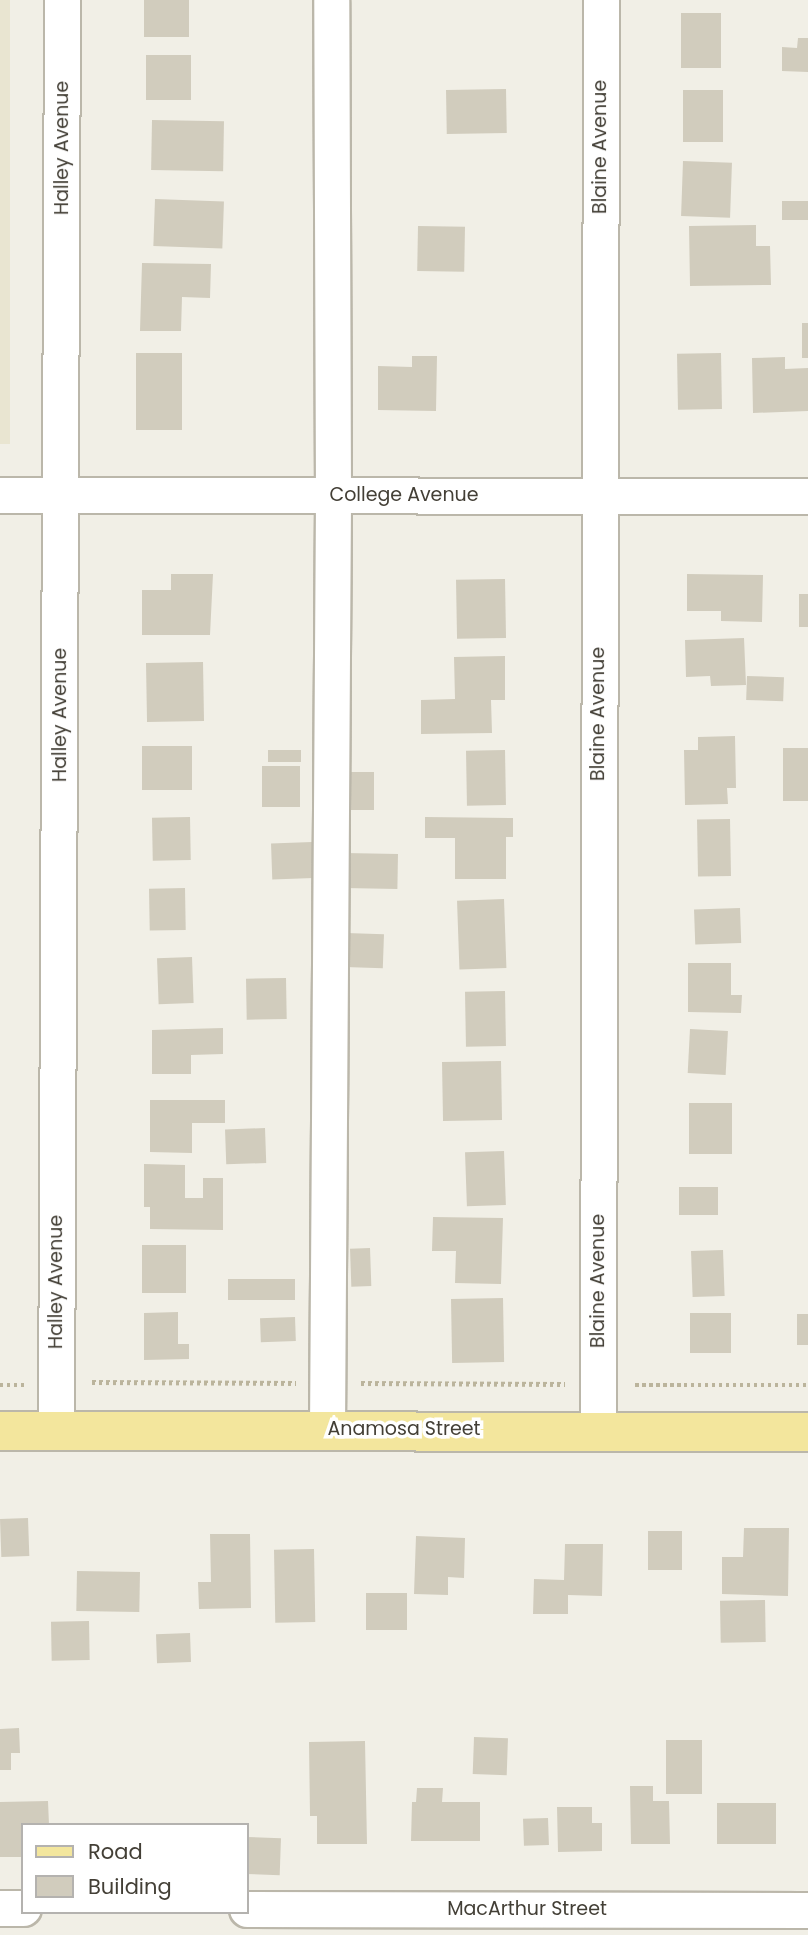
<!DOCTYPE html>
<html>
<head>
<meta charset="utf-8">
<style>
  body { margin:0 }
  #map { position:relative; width:808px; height:1935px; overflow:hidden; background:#f1efe6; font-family:Poppins,sans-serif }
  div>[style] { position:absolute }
  .education>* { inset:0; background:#e9e5d1; transform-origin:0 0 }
  .building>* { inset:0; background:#d1ccbd; transform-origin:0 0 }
  .path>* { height:4.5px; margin-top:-2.25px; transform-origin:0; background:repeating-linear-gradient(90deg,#bbb49c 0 3.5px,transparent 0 7px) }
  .roads { filter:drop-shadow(2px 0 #bbb7aa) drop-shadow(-2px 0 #bbb7aa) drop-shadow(0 2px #bbb7aa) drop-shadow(0 -2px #bbb7aa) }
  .minor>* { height:35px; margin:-17.5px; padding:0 17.5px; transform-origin:17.5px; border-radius:17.5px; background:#fff }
  .major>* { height:38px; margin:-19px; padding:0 19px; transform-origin:19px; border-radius:19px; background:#f3e69d }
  span { translate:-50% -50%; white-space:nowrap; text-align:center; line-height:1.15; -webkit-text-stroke:7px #fff; paint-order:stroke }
  .street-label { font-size:19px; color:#433f36 }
  .legend { position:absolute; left:21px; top:1823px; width:228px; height:91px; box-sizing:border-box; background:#fff; border:2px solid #b4b2af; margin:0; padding:9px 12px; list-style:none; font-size:21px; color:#433f36 }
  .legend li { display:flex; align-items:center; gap:14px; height:35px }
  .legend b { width:35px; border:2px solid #b4b2af }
</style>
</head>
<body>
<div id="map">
  <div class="education">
    <i style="left:0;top:0;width:10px;height:444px"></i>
  </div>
  <div class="building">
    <i style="left:144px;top:0;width:45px;height:37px"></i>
    <i style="left:681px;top:13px;width:40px;height:55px"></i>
    <i style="clip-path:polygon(798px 38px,808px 38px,808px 72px,782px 71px,782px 47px,797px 48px)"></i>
    <i style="left:146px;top:55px;width:45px;height:45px"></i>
    <i style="left:506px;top:89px;width:44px;height:60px;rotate:89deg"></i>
    <i style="left:683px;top:90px;width:40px;height:52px"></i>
    <i style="left:152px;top:120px;width:72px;height:50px;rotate:1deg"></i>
    <i style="left:683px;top:161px;width:49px;height:55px;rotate:2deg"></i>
    <i style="left:155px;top:199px;width:69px;height:47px;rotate:2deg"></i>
    <i style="left:782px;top:201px;width:26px;height:19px"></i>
    <i style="clip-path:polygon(756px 225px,756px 246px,770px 246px,771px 285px,690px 286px,689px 226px)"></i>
    <i style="left:418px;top:226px;width:47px;height:45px;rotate:1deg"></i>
    <i style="clip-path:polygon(142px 263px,211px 264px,210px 298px,182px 297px,181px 331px,140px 331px)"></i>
    <i style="left:808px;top:323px;width:35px;height:6px;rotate:90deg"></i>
    <i style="left:136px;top:353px;width:46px;height:77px"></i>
    <i style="left:721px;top:353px;width:56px;height:44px;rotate:89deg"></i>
    <i style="clip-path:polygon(412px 356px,437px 356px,436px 411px,378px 410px,378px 366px,412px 367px)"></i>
    <i style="clip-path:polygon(785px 357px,785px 369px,808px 368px,808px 411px,753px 413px,752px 358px)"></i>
    <i style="clip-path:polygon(171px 574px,213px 574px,210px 635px,142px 635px,142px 590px,171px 590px)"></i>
    <i style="clip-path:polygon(687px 574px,763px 575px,762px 622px,721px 621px,721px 611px,687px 611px)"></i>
    <i style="left:505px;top:579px;width:59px;height:49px;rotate:89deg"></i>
    <i style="left:799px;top:594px;width:9px;height:33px"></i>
    <i style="clip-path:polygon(744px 638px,746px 685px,711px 686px,710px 676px,686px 677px,685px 640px)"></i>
    <i style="clip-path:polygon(505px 656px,505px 700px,491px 700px,492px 733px,421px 734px,421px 700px,455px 699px,454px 657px)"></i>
    <i style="left:203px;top:662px;width:59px;height:57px;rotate:89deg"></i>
    <i style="left:747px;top:676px;width:37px;height:24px;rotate:2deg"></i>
    <i style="clip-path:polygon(735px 736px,736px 788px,727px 788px,728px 804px,685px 805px,684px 750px,698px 750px,698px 737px)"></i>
    <i style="left:142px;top:746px;width:50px;height:44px"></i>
    <i style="left:783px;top:748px;width:25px;height:53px"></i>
    <i style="left:268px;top:750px;width:33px;height:12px"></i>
    <i style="left:505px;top:750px;width:55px;height:39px;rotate:89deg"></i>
    <i style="left:262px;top:766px;width:38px;height:41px"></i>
    <i style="left:343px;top:772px;width:31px;height:38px"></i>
    <i style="left:190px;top:817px;width:43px;height:38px;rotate:89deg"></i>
    <i style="clip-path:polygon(425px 817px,513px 818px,513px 837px,506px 837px,506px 879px,455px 879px,455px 838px,425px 838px)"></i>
    <i style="left:730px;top:819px;width:57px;height:33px;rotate:89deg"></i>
    <i style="left:312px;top:842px;width:36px;height:41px;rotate:88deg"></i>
    <i style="left:345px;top:853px;width:53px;height:35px;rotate:1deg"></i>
    <i style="left:185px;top:888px;width:42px;height:36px;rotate:89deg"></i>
    <i style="left:504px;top:899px;width:69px;height:47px;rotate:88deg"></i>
    <i style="left:740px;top:908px;width:35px;height:46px;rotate:88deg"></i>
    <i style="left:346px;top:933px;width:38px;height:34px;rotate:2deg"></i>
    <i style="left:192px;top:957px;width:46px;height:35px;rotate:88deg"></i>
    <i style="clip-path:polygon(688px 963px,731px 963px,731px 995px,742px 995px,741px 1013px,688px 1012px)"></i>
    <i style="left:286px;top:978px;width:41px;height:40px;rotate:89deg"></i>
    <i style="left:505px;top:991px;width:55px;height:40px;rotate:89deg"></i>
    <i style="clip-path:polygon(223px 1028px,223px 1054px,191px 1055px,191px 1074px,152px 1074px,152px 1030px)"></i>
    <i style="left:690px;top:1029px;width:38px;height:44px;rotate:3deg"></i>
    <i style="left:501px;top:1061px;width:59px;height:59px;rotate:89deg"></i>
    <i style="clip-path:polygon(150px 1100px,225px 1100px,225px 1123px,192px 1123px,192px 1153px,150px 1152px)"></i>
    <i style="left:732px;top:1103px;width:51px;height:43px;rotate:90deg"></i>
    <i style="left:265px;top:1128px;width:35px;height:40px;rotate:88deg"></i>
    <i style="left:504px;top:1151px;width:54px;height:39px;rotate:88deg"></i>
    <i style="clip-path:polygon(144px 1164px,185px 1165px,185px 1198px,203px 1198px,203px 1178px,223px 1178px,223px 1230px,150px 1229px,150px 1207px,144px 1207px)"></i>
    <i style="left:679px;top:1187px;width:39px;height:28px"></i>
    <i style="clip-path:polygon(433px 1217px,503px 1218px,501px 1284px,455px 1283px,456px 1251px,432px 1251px)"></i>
    <i style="left:142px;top:1245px;width:44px;height:48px"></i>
    <i style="left:370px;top:1248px;width:38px;height:20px;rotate:88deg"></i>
    <i style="left:723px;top:1250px;width:46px;height:32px;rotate:88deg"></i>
    <i style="left:295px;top:1279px;width:21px;height:67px;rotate:90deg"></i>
    <i style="left:503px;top:1298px;width:64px;height:52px;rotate:89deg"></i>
    <i style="clip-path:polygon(178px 1312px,178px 1344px,189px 1344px,189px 1359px,144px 1360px,144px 1313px)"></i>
    <i style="left:731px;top:1313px;width:40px;height:41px;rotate:90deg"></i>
    <i style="left:797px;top:1314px;width:11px;height:31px"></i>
    <i style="left:295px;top:1317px;width:24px;height:35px;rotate:88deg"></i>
    <i style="left:28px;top:1518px;width:38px;height:28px;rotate:88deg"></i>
    <i style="clip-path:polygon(744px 1528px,789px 1528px,788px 1596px,722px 1594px,722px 1557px,743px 1557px)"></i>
    <i style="left:648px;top:1531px;width:34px;height:39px"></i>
    <i style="clip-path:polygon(210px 1534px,250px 1534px,251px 1608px,199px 1609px,198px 1582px,211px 1582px)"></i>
    <i style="clip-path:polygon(416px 1536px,465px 1538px,464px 1578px,448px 1577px,448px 1595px,414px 1594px)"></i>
    <i style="clip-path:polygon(565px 1544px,603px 1544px,602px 1596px,568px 1595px,568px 1614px,533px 1614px,534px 1579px,564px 1580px)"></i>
    <i style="left:314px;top:1549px;width:73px;height:40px;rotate:89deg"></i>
    <i style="left:77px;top:1571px;width:63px;height:40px;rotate:1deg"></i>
    <i style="left:366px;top:1593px;width:41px;height:37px"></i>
    <i style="left:765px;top:1600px;width:42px;height:45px;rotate:89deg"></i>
    <i style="left:89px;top:1621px;width:39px;height:38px;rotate:89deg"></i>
    <i style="left:190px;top:1633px;width:29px;height:34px;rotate:88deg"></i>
    <i style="clip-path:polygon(19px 1728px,20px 1753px,11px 1753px,11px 1770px,0 1770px,0 1729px)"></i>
    <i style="left:474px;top:1737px;width:34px;height:37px;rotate:2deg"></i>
    <i style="left:666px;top:1740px;width:36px;height:54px"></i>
    <i style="clip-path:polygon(365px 1741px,367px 1844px,317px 1844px,317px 1816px,310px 1816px,309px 1742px)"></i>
    <i style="clip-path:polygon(630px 1786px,653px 1786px,653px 1801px,669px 1801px,670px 1844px,631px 1844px)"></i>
    <i style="clip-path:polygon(417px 1788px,443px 1788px,442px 1802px,480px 1802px,480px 1841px,411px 1841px,412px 1802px,416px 1802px)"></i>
    <i style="clip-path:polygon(48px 1801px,49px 1825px,23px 1825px,23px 1857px,0 1857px,0 1802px)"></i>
    <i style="left:776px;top:1803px;width:41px;height:59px;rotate:90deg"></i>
    <i style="clip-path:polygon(557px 1807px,592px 1807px,592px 1823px,602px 1823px,602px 1851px,558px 1852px)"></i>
    <i style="left:548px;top:1818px;width:27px;height:25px;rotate:88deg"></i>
    <i style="left:247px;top:1837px;width:34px;height:37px;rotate:2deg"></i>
  </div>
  <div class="path">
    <i style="left:92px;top:1382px;width:204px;rotate:0.3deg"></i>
    <i style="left:361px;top:1383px;width:204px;rotate:0.3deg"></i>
    <i style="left:0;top:1385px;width:24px"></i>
    <i style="left:635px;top:1385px;width:173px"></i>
  </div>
  <div class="roads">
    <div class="minor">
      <i style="left:0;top:495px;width:808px;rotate:0.07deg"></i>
      <i style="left:598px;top:1429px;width:1429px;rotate:-89.88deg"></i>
      <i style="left:327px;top:1430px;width:935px;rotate:-89.63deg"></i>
      <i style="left:333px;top:495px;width:495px;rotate:-90.2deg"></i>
      <i style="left:56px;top:1431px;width:1431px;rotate:-89.76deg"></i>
      <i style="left:0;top:1908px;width:23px"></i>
      <i style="left:247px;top:1909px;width:561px;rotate:0.1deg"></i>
    </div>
    <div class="major">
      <i style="left:0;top:1431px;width:808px;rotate:0.07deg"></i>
    </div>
  </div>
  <div class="street-label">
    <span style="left:600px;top:147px;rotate:-90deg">Blaine Avenue</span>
    <span style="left:62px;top:148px;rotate:-90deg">Halley Avenue</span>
    <span style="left:404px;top:495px">College Avenue</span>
    <span style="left:598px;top:714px;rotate:-90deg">Blaine Avenue</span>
    <span style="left:60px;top:715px;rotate:-90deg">Halley Avenue</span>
    <span style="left:598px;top:1281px;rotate:-90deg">Blaine Avenue</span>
    <span style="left:56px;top:1282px;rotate:-90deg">Halley Avenue</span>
    <span style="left:404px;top:1429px">Anamosa Street</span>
    <span style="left:527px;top:1909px">MacArthur Street</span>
  </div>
  <ul class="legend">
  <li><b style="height:9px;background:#f3e69d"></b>Road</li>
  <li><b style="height:19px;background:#d1ccbd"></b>Building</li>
  </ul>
</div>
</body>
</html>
